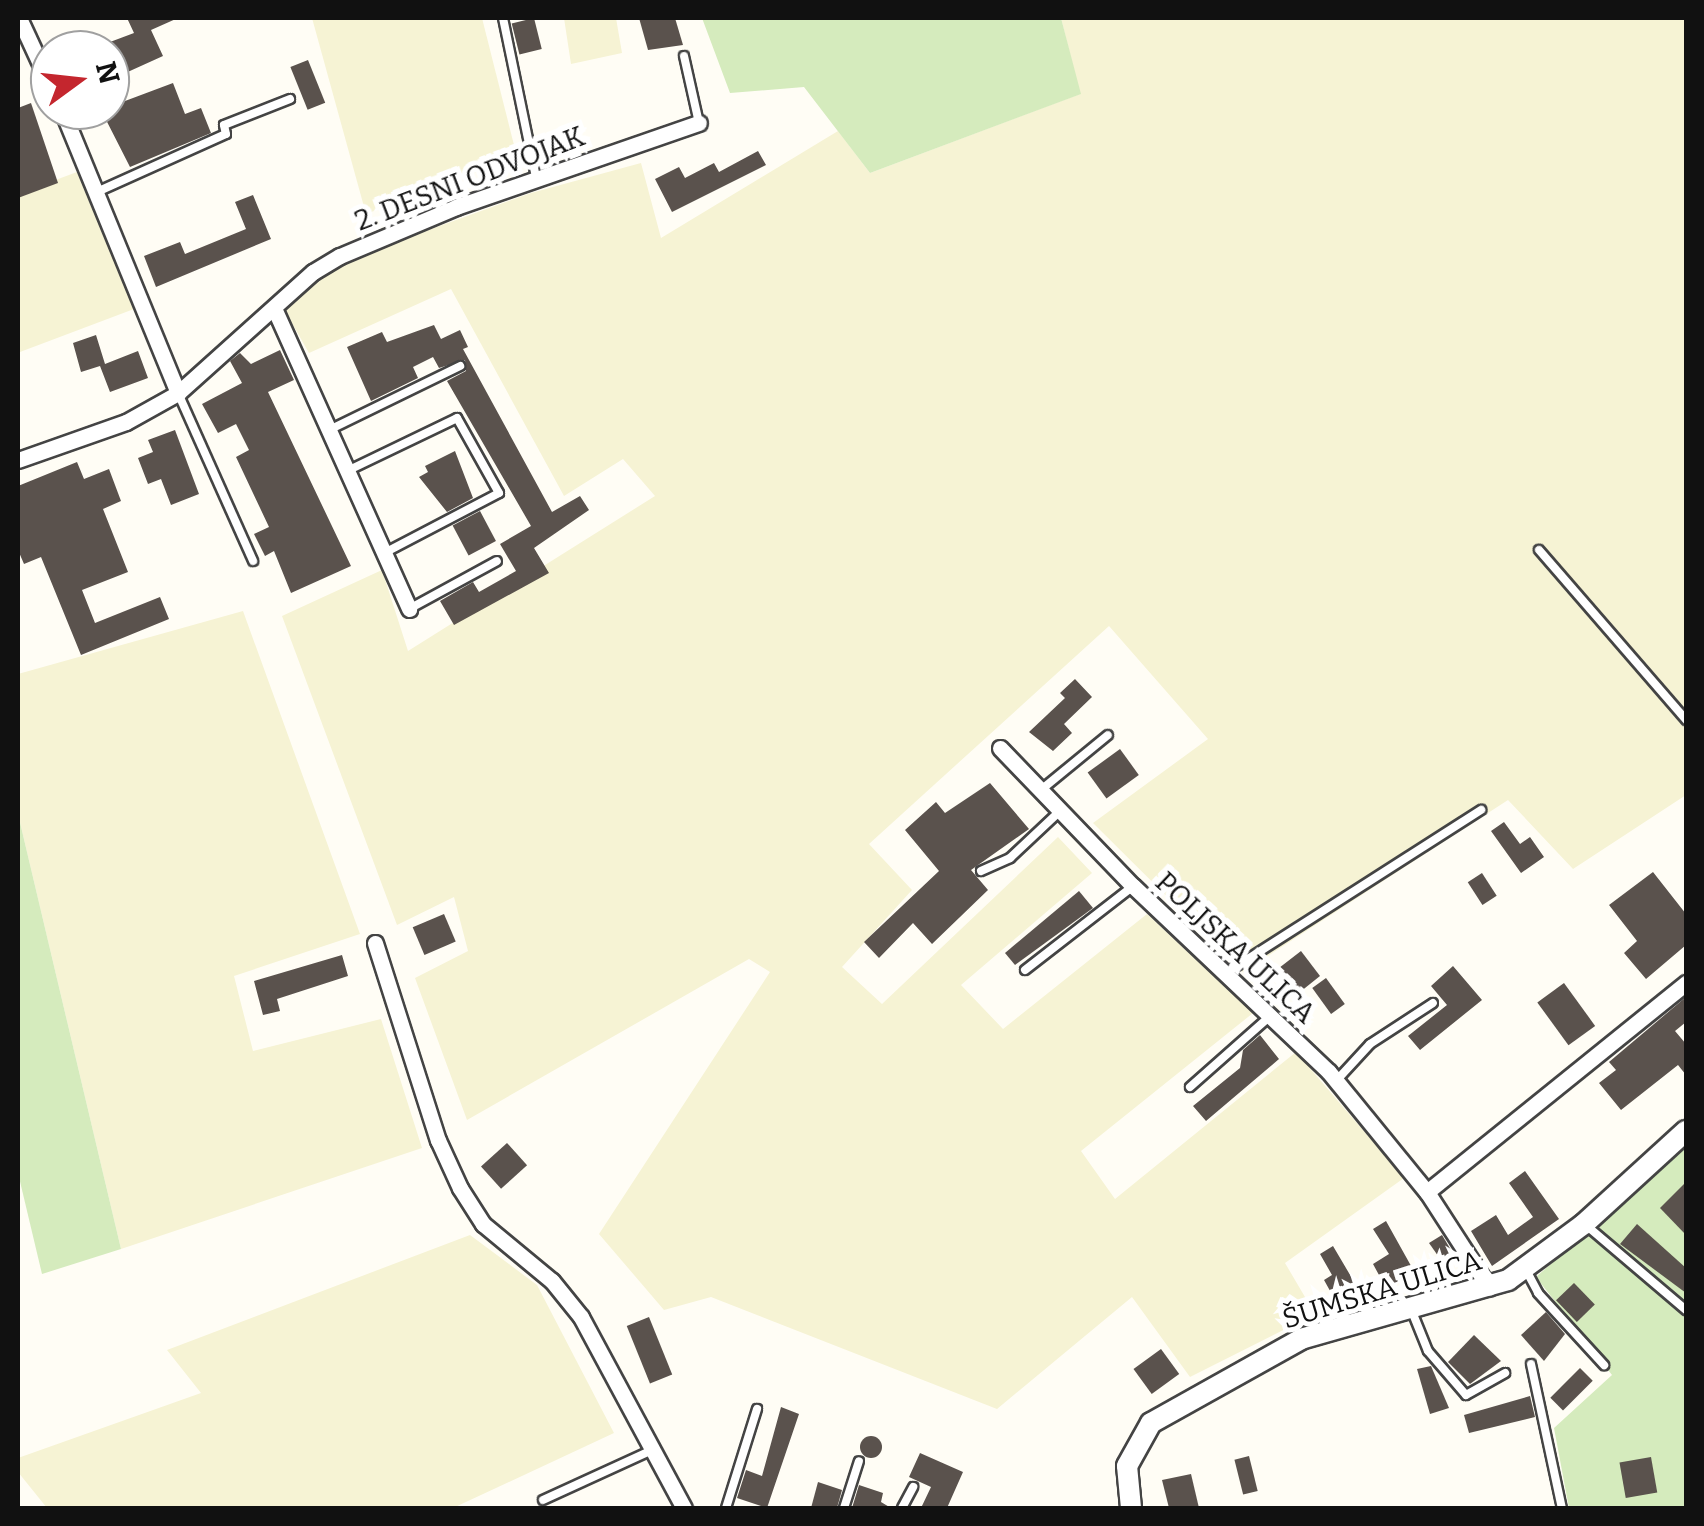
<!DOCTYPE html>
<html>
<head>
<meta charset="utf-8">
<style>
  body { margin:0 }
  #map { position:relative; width:1704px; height:1526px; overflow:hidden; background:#fffdf5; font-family:Bitter,serif }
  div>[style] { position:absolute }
  .farmland>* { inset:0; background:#f6f3d4 }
  .green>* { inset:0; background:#d5ebbd }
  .building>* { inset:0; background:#5a524d; transform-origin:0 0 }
  .round { border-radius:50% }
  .roads { filter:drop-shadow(2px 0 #444) drop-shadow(-2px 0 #444) drop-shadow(0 2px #444) drop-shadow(0 -2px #444) }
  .service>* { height:8px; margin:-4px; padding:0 4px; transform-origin:4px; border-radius:4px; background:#fff }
  .minor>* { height:15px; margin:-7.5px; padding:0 7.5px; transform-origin:7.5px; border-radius:7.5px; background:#fff }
  .tertiary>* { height:20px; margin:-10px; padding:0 10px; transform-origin:10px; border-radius:10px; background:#fff }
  span { translate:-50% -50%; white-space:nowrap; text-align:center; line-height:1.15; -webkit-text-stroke:10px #fff; paint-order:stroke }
  .street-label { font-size:28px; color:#111 }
  .frame { position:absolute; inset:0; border:20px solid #111; pointer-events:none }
  .north { position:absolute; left:30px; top:30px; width:100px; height:100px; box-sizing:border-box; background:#fff; border:2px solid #a0a0a0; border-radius:50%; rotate:75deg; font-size:28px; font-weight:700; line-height:40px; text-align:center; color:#111 }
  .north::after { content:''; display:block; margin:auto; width:35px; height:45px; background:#c4262e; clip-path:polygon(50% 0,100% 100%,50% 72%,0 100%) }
</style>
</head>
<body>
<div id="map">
  <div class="farmland">
    <i style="clip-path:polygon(312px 18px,482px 18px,517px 157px,366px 214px)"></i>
    <i style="clip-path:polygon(564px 18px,616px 18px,622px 53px,571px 64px)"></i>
    <i style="clip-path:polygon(1061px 18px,1686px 18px,1686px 795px,1573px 869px,1508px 800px,1243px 972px,1093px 823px,1208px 739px,1109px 626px,869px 844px,912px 890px,842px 967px,882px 1004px,1058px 837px,1092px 873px,961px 985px,1003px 1029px,1147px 914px,1253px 1013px,1081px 1151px,1115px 1199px,1296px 1052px,1404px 1178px,1285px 1263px,1315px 1314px,1190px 1377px,1132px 1297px,997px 1409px,711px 1297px,664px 1310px,599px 1234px,770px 972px,749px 959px,467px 1120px,415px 978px,468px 951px,454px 897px,397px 925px,282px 616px,382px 570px,408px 651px,655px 496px,623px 459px,564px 496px,451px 289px,309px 353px,285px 311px,328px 273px,376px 249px,531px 193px,641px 163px,661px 238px,838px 131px,870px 173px,1080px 94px)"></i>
    <i style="clip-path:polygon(77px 172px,134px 309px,20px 352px,18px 194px)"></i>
    <i style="clip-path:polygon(243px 611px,360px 934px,234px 976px,253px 1051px,381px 1019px,422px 1148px,121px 1249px,18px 814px,18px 674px)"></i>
    <i style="clip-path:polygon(470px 1235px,537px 1285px,614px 1433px,453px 1508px,47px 1508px,18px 1472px,18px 1458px,201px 1393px,167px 1350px)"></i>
  </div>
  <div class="green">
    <i style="clip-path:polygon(702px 18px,1061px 18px,1081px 94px,870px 173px,804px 87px,730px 93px)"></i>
    <i style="clip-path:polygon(18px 814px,121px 1249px,42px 1274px,18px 1173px)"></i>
    <i style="clip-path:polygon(1686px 1145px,1686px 1508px,1569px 1508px,1554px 1428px,1612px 1375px,1536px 1277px)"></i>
  </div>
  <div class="building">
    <i style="clip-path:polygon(127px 18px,178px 18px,151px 30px,163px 56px,110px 80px,110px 42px,134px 33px)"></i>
    <i style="left:534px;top:18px;width:32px;height:23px;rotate:76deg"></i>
    <i style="clip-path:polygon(639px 18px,675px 18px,683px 45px,648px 50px)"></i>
    <i style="left:308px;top:60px;width:46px;height:19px;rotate:68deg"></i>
    <i style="clip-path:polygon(173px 83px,185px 114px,201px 108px,211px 133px,130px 167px,101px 110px)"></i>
    <i style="clip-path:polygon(31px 103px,58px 183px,18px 198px,18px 108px)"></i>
    <i style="clip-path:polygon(758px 151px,766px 165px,672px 212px,655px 179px,679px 167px,685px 178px,714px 163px,719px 172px)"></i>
    <i style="clip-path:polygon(253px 195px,271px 239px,156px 287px,144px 256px,180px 242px,185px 254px,246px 229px,235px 202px)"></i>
    <i style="clip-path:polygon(434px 325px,441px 339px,460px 330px,468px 347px,463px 349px,552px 512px,580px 496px,589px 510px,534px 548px,549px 573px,454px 625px,440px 601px,473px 582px,479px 592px,516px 571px,500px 544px,531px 526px,447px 381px,466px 371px,465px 360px,439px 368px,433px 357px,413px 367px,418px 378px,371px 401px,347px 347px,382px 332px,387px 342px)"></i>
    <i style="clip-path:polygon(96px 335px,105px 364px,138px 351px,148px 378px,110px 392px,100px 366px,81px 372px,73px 343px)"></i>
    <i style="clip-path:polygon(280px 350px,294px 380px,268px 392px,351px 566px,291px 593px,274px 551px,265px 556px,254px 534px,269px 527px,236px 457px,249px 450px,236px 424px,218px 433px,202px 404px,242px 383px,230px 361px,240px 353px,251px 364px)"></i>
    <i style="clip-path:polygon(175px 430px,199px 494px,171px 505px,161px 479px,148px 484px,138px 458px,153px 452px,148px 440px)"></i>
    <i style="clip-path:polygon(455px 451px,473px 498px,447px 512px,419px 477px,428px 472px,425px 466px)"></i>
    <i style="clip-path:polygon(77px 462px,84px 479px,109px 469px,121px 501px,103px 509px,128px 572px,82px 590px,95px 623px,160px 597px,169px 619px,81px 655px,41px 557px,24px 564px,18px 550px,18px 486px)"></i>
    <i style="left:480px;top:511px;width:34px;height:31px;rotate:62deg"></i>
    <i style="clip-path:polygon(1075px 679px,1092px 697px,1064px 724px,1072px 733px,1053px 751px,1029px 732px,1065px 698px,1060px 693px)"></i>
    <i style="left:1120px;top:749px;width:32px;height:40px;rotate:54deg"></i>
    <i style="clip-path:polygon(990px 783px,1029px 829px,971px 870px,988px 890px,932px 944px,913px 923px,879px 958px,864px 942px,939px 871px,905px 830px,936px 802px,945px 813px)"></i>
    <i style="clip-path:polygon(1504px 822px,1520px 844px,1530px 837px,1544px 857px,1521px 873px,1491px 831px)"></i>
    <i style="clip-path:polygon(1653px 872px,1686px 914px,1686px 945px,1646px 979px,1624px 953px,1637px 941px,1609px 905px)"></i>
    <i style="left:1482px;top:873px;width:27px;height:17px;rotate:57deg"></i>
    <i style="clip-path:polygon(1079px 891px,1093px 908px,1015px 965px,1005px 953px)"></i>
    <i style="left:444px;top:914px;width:30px;height:34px;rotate:67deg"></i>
    <i style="clip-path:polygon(1301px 951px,1320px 976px,1295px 996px,1279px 968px)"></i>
    <i style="clip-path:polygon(342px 955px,348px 976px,277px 999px,280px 1011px,263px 1015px,254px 981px)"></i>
    <i style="clip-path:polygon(1453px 966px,1482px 1000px,1420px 1050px,1408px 1036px,1447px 1005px,1431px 986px)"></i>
    <i style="left:1326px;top:978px;width:32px;height:17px;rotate:54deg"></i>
    <i style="left:1564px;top:983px;width:53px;height:33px;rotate:54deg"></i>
    <i style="clip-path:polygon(1686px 997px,1686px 1022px,1675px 1031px,1686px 1044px,1686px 1075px,1678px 1065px,1621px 1110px,1599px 1083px,1616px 1070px,1609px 1062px)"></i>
    <i style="clip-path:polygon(1260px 1035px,1279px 1059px,1206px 1121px,1193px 1106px,1240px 1068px,1243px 1050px)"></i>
    <i style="left:507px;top:1143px;width:30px;height:35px;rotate:48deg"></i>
    <i style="clip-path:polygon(1525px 1171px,1559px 1219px,1492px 1266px,1471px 1231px,1496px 1215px,1508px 1235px,1533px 1217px,1509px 1183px)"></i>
    <i style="clip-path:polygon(1686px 1182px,1686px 1235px,1660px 1208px)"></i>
    <i style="clip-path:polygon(1386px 1221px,1415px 1273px,1386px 1288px,1373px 1264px,1389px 1254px,1373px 1229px)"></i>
    <i style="clip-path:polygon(1637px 1224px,1686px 1268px,1686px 1293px,1620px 1244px)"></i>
    <i style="clip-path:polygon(1442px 1235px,1454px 1255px,1443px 1263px,1429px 1243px)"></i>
    <i style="clip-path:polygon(1333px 1246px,1356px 1285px,1334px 1298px,1324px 1280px,1332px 1275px,1320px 1254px)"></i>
    <i style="left:1574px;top:1283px;width:30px;height:25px;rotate:46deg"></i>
    <i style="clip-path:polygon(1546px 1312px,1565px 1334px,1544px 1361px,1521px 1335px)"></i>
    <i style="left:649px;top:1317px;width:62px;height:24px;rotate:68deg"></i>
    <i style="clip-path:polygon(1474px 1335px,1501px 1361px,1470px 1384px,1448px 1362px)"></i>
    <i style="left:1161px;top:1349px;width:31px;height:34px;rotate:54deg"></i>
    <i style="clip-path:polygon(1431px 1366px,1449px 1408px,1430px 1414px,1417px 1369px)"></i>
    <i style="left:1580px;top:1368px;width:18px;height:42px;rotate:45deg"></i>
    <i style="clip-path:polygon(1530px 1396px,1535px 1417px,1469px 1433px,1464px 1415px)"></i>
    <i style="clip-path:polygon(781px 1407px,799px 1414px,767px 1508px,737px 1498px,746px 1470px,762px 1476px)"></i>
    <i class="round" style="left:860px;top:1436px;width:22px;height:22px"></i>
    <i style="clip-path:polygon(920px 1453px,963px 1472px,947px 1508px,921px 1508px,931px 1487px,909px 1477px)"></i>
    <i style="left:1249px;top:1456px;width:36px;height:15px;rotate:76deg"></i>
    <i style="left:1651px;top:1457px;width:36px;height:32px;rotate:80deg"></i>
    <i style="clip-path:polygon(1191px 1474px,1199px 1508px,1169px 1508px,1162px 1480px)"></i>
    <i style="clip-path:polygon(818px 1482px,842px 1490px,837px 1508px,811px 1508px)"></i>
    <i style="clip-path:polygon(859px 1485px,883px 1493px,881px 1502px,891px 1508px,852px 1508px)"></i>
  </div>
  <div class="roads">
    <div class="service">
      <i style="left:503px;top:18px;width:163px;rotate:78.3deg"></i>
      <i style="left:684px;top:56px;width:69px;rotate:77.4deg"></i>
      <i style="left:99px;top:191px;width:139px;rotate:-24.2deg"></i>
      <i style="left:226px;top:134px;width:9px;rotate:-103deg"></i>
      <i style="left:224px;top:125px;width:71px;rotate:-21.5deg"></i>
      <i style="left:178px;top:393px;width:184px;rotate:65.9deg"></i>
      <i style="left:329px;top:430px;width:146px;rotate:-26deg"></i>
      <i style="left:347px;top:471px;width:122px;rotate:-25.7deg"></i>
      <i style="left:457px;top:418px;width:86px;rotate:60.8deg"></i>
      <i style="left:499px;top:493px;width:130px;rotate:152.4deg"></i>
      <i style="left:1539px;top:550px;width:225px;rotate:49.1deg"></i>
      <i style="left:409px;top:609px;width:100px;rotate:-28.6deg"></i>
      <i style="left:1042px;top:789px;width:85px;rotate:-39.3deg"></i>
      <i style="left:981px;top:871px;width:32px;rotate:-24deg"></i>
      <i style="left:1010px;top:858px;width:69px;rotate:-43.2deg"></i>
      <i style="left:1025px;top:970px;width:135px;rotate:-37.8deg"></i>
      <i style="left:1226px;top:973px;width:303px;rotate:-32.6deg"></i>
      <i style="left:1336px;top:1081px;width:50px;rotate:-47.4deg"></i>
      <i style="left:1370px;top:1044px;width:75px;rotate:-33.1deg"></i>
      <i style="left:1190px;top:1087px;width:106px;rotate:-41.5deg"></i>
      <i style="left:1587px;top:1226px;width:130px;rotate:40.3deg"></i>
      <i style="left:1526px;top:1270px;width:26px;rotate:62deg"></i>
      <i style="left:1538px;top:1293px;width:98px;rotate:47.5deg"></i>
      <i style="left:1411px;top:1309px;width:45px;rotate:68deg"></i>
      <i style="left:1428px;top:1351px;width:58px;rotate:49.2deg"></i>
      <i style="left:1466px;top:1395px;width:45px;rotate:-29.4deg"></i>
      <i style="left:1531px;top:1364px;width:147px;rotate:77.9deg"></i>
      <i style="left:543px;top:1500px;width:120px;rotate:-24.6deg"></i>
      <i style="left:726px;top:1508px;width:104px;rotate:-72.6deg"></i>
      <i style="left:844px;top:1508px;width:49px;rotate:-72.3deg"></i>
      <i style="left:902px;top:1508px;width:24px;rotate:-62deg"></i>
    </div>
    <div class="minor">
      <i style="left:19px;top:18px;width:74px;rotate:65.2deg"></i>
      <i style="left:62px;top:110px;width:306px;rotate:67.7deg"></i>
      <i style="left:274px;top:308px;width:330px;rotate:65.8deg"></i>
      <i style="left:18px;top:460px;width:114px;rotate:-19.4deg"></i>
      <i style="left:126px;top:422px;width:60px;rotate:-29.1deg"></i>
      <i style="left:178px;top:393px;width:181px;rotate:-41.9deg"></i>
      <i style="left:313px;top:272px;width:31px;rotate:-31deg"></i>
      <i style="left:340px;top:256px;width:126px;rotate:-22.9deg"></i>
      <i style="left:456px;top:207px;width:257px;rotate:-19.1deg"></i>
      <i style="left:1000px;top:748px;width:192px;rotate:46.1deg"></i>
      <i style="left:1133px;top:886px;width:270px;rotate:43.5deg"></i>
      <i style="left:1329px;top:1072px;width:155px;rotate:50.8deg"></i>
      <i style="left:1427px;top:1192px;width:114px;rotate:57.1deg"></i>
      <i style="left:375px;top:943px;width:207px;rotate:72.3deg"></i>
      <i style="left:438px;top:1140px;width:53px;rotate:65.4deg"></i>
      <i style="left:460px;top:1188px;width:43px;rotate:57.4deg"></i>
      <i style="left:483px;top:1224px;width:89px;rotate:39.6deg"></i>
      <i style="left:552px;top:1281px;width:46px;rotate:51.1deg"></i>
      <i style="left:581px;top:1317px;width:217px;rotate:61.7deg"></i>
      <i style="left:1427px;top:1192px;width:333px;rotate:-38.9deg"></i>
    </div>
    <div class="tertiary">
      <i style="left:1131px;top:1508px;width:42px;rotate:-95.4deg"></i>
      <i style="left:1127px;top:1466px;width:49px;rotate:-60.8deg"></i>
      <i style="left:1151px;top:1423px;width:172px;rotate:-29.2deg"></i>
      <i style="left:1301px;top:1339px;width:215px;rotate:-15.9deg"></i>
      <i style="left:1508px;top:1280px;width:94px;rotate:-36.4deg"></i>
      <i style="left:1584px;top:1224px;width:138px;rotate:-42.4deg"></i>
    </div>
  </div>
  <div class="street-label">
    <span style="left:470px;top:179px;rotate:-21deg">2. DESNI ODVOJAK</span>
    <span style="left:1235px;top:948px;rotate:43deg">POLJSKA ULICA</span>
    <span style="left:1382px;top:1290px;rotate:-17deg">ŠUMSKA ULICA</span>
  </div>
  <div class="frame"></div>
  <div class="north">N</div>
</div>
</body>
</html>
